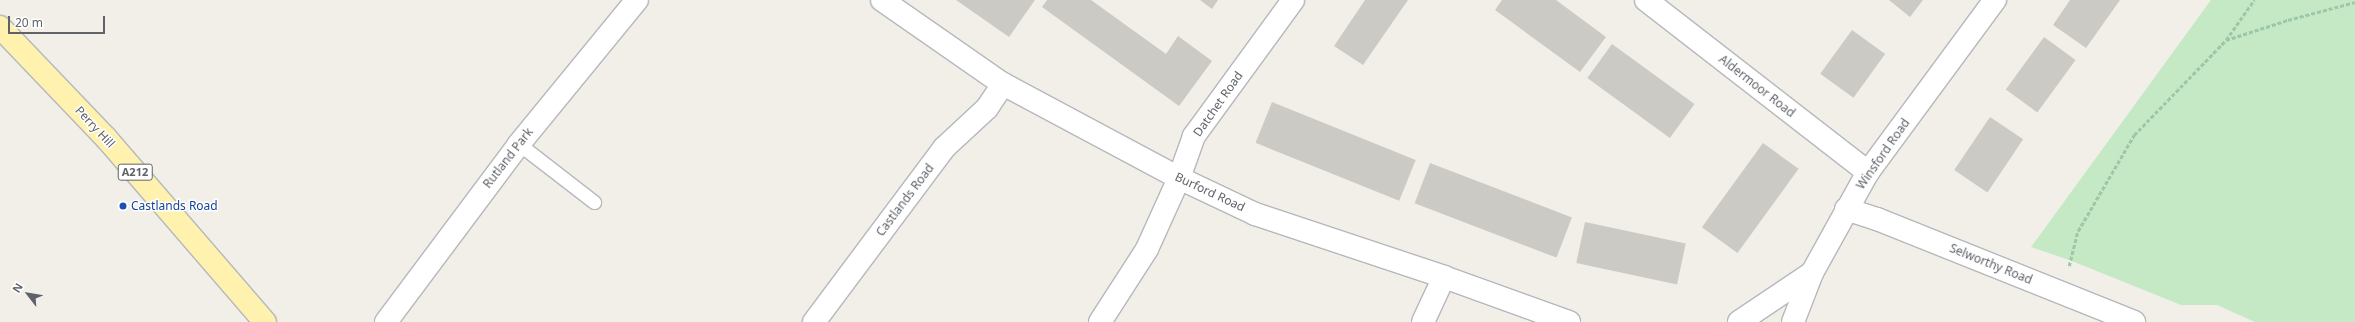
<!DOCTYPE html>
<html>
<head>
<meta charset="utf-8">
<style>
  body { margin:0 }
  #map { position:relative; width:2355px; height:322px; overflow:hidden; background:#f1efe8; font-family:"Noto Sans",sans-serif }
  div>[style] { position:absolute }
  .green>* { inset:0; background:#c5e8c5 }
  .building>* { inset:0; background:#cccac5; transform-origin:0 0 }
  .path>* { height:2.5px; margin-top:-1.25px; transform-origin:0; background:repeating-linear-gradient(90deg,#9cc7a9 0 4px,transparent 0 6px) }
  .roads { filter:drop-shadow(1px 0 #b5b8bc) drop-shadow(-1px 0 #b5b8bc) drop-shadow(0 1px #b5b8bc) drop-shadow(0 -1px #b5b8bc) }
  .service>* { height:13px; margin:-6.5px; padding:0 6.5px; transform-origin:6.5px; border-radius:6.5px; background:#fff }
  .minor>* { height:22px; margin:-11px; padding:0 11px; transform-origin:11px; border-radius:11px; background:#fff }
  .primary>* { height:22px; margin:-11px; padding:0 11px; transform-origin:11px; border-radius:11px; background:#fff2af }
  .dots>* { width:11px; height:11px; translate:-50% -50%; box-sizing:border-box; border:2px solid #fff; border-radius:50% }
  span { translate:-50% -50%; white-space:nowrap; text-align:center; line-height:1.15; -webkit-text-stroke:3px #fff; paint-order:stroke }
  .shield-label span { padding:1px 3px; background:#fff; border:1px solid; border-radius:3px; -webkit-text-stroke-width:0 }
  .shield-label { font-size:11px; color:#5f6368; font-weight:700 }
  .street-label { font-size:12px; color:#5f6368 }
  .transit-label { font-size:12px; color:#164399 }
  .left { translate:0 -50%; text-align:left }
  .north { position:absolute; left:8px; top:274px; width:40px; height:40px; -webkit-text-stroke:3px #fff; paint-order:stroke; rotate:301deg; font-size:11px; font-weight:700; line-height:16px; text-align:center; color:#5f6368 }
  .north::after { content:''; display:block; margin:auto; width:14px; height:18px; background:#5f6368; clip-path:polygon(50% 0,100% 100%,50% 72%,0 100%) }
  .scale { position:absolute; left:8px; top:16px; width:97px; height:18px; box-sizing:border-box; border:2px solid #5f6368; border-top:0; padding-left:5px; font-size:12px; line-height:14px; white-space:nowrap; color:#5f6368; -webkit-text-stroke:3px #fff; paint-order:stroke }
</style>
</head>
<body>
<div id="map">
  <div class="green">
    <i style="clip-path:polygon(2211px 0,2355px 0,2355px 322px,2255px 322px,2217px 305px,2181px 305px,2072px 261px,2031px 247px)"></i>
  </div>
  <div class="building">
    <i style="clip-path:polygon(956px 0,1035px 0,1009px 37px)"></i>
    <i style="clip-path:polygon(1047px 0,1091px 0,1166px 54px,1178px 36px,1212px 61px,1179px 106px,1042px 7px)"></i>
    <i style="clip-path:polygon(1200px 0,1218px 0,1212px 9px)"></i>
    <i style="clip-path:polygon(1365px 0,1408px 0,1363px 65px,1334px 46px)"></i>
    <i style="clip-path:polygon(1502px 0,1556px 0,1606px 37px,1580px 72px,1495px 10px)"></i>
    <i style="clip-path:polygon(1889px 0,1923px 0,1910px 17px)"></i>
    <i style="clip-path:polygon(2070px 0,2120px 0,2086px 48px,2053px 25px)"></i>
    <i style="left:1852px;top:30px;width:41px;height:54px;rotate:36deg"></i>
    <i style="left:2044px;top:37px;width:39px;height:65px;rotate:36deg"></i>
    <i style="left:1612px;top:44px;width:102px;height:42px;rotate:36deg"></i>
    <i style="left:1272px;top:102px;width:155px;height:44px;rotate:22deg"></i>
    <i style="left:1990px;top:117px;width:40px;height:64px;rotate:34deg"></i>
    <i style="left:1763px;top:143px;width:44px;height:104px;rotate:36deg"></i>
    <i style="left:1430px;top:163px;width:152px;height:43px;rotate:21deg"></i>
    <i style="left:1585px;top:222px;width:103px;height:42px;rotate:12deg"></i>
  </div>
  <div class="path">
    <i style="left:2226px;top:40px;width:49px;rotate:-55deg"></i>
    <i style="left:2069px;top:266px;width:36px;rotate:-76deg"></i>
    <i style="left:2078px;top:231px;width:111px;rotate:-59.7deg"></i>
    <i style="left:2134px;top:135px;width:132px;rotate:-45.9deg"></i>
    <i style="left:2226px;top:40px;width:65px;rotate:-17.9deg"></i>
    <i style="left:2288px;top:20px;width:69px;rotate:-15deg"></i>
  </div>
  <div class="roads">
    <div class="service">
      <i style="left:519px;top:144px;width:95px;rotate:37.7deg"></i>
    </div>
    <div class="minor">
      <i style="left:882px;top:0;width:147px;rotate:34.8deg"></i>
      <i style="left:1003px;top:84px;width:200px;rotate:28.1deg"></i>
      <i style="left:1179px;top:178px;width:84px;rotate:25.3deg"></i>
      <i style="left:1255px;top:214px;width:199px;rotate:18.4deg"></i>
      <i style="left:1444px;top:277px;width:133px;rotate:19.8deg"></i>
      <i style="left:1646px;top:0;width:281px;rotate:37.8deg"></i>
      <i style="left:1846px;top:209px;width:33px;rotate:18deg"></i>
      <i style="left:1877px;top:219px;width:277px;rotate:21.8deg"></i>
      <i style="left:386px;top:322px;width:222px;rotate:-53.2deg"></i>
      <i style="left:519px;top:144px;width:186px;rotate:-50.7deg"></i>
      <i style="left:814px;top:322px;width:217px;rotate:-53.2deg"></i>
      <i style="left:944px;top:148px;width:59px;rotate:-42.9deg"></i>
      <i style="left:987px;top:108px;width:29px;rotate:-56deg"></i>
      <i style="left:1100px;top:322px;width:87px;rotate:-57.2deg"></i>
      <i style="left:1147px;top:249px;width:78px;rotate:-65.7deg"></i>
      <i style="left:1179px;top:178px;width:45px;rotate:-70.3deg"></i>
      <i style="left:1194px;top:136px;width:168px;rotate:-53.9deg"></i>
      <i style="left:1423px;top:322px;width:50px;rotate:-65deg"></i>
      <i style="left:1739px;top:322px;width:88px;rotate:-33.9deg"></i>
      <i style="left:1793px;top:322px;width:53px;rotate:-68.8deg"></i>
      <i style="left:1812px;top:273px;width:115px;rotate:-61deg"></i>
      <i style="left:1868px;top:172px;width:214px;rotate:-53.6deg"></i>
    </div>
    <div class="primary">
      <i style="left:0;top:27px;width:153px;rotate:46.3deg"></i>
      <i style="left:106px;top:138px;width:243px;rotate:49.2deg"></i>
    </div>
  </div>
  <div class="dots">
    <i style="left:123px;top:206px;background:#1a4fb4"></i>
  </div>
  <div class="shield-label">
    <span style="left:135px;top:172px">A212</span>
  </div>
  <div class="street-label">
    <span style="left:1757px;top:86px;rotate:38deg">Aldermoor Road</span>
    <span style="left:1218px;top:104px;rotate:-55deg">Datchet Road</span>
    <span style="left:95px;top:127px;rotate:47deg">Perry Hill</span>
    <span style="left:1883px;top:154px;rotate:-55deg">Winsford Road</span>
    <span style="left:508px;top:158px;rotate:-52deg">Rutland Park</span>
    <span style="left:1210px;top:192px;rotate:25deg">Burford Road</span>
    <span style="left:905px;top:200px;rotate:-53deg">Castlands Road</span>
    <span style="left:1991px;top:264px;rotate:22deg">Selworthy Road</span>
  </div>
  <div class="transit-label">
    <span class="left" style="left:131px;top:206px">Castlands Road</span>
  </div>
  <div class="north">N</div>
  <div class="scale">20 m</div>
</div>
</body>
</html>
